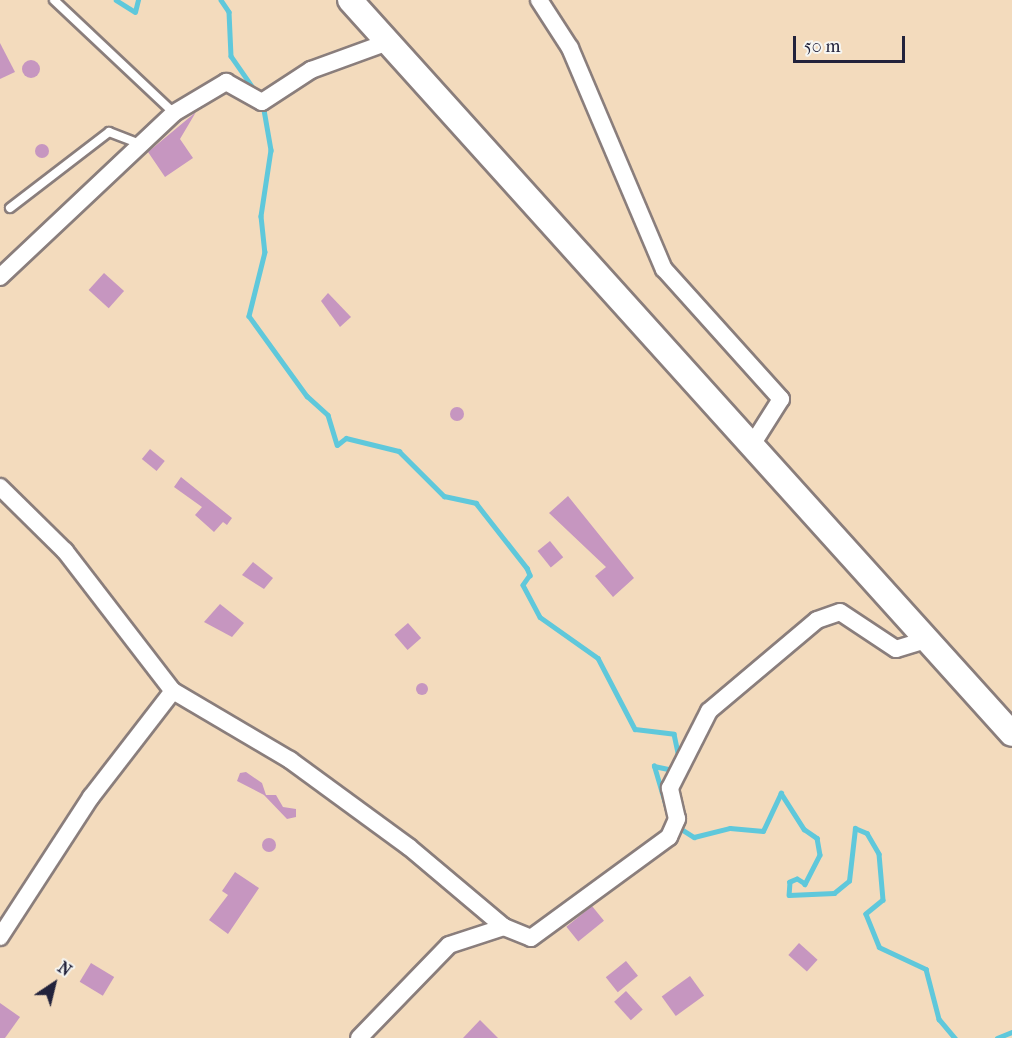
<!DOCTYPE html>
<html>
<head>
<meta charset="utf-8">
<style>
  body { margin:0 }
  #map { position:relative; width:1012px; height:1038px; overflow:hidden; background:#f3dbbd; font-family:"IM FELL French Canon",serif }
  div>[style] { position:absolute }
  .stream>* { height:4.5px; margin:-2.25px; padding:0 2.25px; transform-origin:2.25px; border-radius:2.25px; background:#5fc8db }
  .building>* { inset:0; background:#c696c0; transform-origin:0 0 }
  .round { border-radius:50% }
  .roads { filter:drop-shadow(2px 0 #8a7e7c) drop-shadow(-2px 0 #8a7e7c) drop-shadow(0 2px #8a7e7c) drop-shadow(0 -2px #8a7e7c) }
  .service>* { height:8px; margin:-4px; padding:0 4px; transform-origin:4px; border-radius:4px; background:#fff }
  .minor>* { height:16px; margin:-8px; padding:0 8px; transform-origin:8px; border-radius:8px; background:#fff }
  .secondary>* { height:24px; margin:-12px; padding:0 12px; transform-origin:12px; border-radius:12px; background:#fff }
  span { translate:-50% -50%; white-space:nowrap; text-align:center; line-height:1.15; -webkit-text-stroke:4.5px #f6f6f2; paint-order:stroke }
  .north { position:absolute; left:24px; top:954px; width:60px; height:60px; -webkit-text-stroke:4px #f6f6f2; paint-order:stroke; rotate:35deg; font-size:16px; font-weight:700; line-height:24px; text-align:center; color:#22223b }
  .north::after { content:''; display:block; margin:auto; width:21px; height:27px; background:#22223b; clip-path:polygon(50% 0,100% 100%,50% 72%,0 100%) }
  .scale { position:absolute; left:793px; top:36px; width:112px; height:27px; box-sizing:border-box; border:3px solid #22223b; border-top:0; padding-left:8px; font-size:18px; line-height:21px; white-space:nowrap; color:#22223b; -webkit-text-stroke:4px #f6f6f2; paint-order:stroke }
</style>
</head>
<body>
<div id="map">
  <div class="stream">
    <i style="left:116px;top:0;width:22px;rotate:32deg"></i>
    <i style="left:135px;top:12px;width:12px;rotate:-76deg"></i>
    <i style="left:221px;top:0;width:14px;rotate:56deg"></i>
    <i style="left:229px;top:12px;width:44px;rotate:87.4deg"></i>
    <i style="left:231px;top:56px;width:44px;rotate:55.2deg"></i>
    <i style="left:263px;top:104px;width:47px;rotate:80.1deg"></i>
    <i style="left:271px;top:150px;width:67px;rotate:98.6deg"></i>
    <i style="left:261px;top:216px;width:36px;rotate:84deg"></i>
    <i style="left:265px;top:252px;width:66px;rotate:104deg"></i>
    <i style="left:249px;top:316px;width:99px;rotate:54.1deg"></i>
    <i style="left:307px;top:396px;width:28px;rotate:42deg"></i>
    <i style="left:328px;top:415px;width:31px;rotate:73deg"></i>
    <i style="left:337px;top:445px;width:11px;rotate:-38deg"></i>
    <i style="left:346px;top:438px;width:55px;rotate:13.8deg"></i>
    <i style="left:399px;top:451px;width:64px;rotate:45deg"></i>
    <i style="left:444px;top:496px;width:33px;rotate:12deg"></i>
    <i style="left:476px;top:503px;width:83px;rotate:51.9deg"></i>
    <i style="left:527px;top:568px;width:8px;rotate:67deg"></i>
    <i style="left:530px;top:575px;width:12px;rotate:125deg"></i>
    <i style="left:523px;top:585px;width:36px;rotate:62deg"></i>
    <i style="left:540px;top:617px;width:71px;rotate:35.3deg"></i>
    <i style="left:598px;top:658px;width:80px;rotate:62.5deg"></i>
    <i style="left:635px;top:729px;width:39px;rotate:7deg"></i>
    <i style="left:674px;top:734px;width:24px;rotate:78deg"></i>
    <i style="left:667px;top:810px;width:46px;rotate:-106.5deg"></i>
    <i style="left:654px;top:766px;width:19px;rotate:12deg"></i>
    <i style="left:678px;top:827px;width:19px;rotate:32deg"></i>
    <i style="left:694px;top:837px;width:37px;rotate:-14deg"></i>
    <i style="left:730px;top:828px;width:33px;rotate:5deg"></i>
    <i style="left:763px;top:831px;width:42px;rotate:-64.7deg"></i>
    <i style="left:781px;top:793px;width:43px;rotate:57.4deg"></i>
    <i style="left:804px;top:829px;width:16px;rotate:35deg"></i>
    <i style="left:817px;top:838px;width:17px;rotate:80deg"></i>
    <i style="left:820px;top:855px;width:33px;rotate:117deg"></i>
    <i style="left:805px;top:884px;width:9px;rotate:-148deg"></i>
    <i style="left:797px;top:879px;width:8px;rotate:157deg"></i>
    <i style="left:790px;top:882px;width:13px;rotate:94deg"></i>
    <i style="left:789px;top:895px;width:45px;rotate:-2.5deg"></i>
    <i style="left:834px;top:893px;width:19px;rotate:-39deg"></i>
    <i style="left:849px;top:881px;width:53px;rotate:-83.5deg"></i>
    <i style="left:855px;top:828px;width:13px;rotate:23deg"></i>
    <i style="left:867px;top:833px;width:24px;rotate:60deg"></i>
    <i style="left:879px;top:854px;width:46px;rotate:85deg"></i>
    <i style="left:883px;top:900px;width:22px;rotate:141deg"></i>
    <i style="left:866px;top:914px;width:35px;rotate:68deg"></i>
    <i style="left:879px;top:947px;width:52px;rotate:25.1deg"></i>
    <i style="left:926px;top:969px;width:52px;rotate:75.4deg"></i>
    <i style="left:939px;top:1019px;width:25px;rotate:50deg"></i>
    <i style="left:997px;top:1038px;width:16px;rotate:-22deg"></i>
  </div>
  <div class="building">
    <i style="clip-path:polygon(0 43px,15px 72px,0 79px)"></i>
    <i class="round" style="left:22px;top:60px;width:18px;height:18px"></i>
    <i style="clip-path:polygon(196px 112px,180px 139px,193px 158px,165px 177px,148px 152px)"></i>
    <i class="round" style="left:35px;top:144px;width:14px;height:14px"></i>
    <i style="left:104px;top:273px;width:27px;height:23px;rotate:42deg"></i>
    <i style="clip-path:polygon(328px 293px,351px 317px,340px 327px,321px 301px)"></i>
    <i class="round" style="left:450px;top:407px;width:14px;height:14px"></i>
    <i style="left:150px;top:449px;width:19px;height:13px;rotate:39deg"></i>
    <i style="clip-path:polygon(181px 477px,232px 518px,227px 525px,223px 522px,214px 532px,195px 515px,202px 507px,174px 487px)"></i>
    <i style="clip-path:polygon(568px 496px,634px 578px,613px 597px,595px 576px,606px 567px,549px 513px)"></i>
    <i style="left:550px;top:541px;width:21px;height:16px;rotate:51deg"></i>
    <i style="clip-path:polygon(253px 562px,273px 578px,264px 589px,242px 575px)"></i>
    <i style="clip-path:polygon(220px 604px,244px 623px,232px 637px,204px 622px)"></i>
    <i style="left:408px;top:623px;width:20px;height:18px;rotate:49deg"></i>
    <i class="round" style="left:416px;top:683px;width:12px;height:12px"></i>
    <i style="clip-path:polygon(246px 772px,262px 783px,266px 795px,276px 795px,283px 807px,296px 809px,296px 817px,287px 819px,264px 795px,237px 781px,240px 773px)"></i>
    <i class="round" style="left:262px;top:838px;width:14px;height:14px"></i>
    <i style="clip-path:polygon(235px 872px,259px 888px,228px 934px,209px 920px,228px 895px,222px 891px)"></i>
    <i style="left:592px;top:906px;width:19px;height:33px;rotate:51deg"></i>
    <i style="left:799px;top:943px;width:25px;height:16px;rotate:42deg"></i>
    <i style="left:626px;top:961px;width:19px;height:26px;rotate:51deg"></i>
    <i style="left:91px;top:963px;width:27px;height:22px;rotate:31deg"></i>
    <i style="left:690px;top:976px;width:24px;height:35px;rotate:54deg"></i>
    <i style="left:626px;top:991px;width:25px;height:16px;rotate:48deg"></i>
    <i style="clip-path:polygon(0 1003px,20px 1017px,5px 1038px,0 1038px)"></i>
    <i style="clip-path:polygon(480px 1020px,498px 1038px,463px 1038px)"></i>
  </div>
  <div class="roads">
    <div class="service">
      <i style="left:54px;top:0;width:165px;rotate:43.3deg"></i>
      <i style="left:10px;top:208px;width:125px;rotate:-37.5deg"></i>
      <i style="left:109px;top:132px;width:31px;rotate:21deg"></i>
    </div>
    <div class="minor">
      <i style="left:539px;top:0;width:57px;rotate:57.1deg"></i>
      <i style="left:570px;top:48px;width:240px;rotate:67deg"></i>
      <i style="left:664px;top:269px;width:175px;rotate:48deg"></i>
      <i style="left:781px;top:399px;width:58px;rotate:122.3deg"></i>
      <i style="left:0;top:277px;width:239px;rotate:-43.3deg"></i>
      <i style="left:174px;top:113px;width:61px;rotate:-30.8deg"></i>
      <i style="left:226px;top:82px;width:41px;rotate:29.1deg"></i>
      <i style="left:262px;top:102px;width:59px;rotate:-33.1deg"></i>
      <i style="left:311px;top:70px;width:79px;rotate:-20deg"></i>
      <i style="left:0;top:487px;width:91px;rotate:44.6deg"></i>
      <i style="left:65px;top:551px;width:177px;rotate:52.4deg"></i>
      <i style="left:173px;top:691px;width:136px;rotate:30.5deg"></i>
      <i style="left:290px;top:760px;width:147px;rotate:36.2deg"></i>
      <i style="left:409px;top:847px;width:124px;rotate:40.1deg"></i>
      <i style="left:504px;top:927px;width:29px;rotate:22deg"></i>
      <i style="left:531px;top:938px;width:171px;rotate:-36.2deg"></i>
      <i style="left:669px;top:837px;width:20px;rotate:-66deg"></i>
      <i style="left:677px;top:819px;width:32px;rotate:-103deg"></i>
      <i style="left:670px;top:788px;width:86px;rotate:-63.1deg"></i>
      <i style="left:709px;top:711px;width:141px;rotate:-40.1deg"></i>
      <i style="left:817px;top:620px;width:24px;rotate:-19deg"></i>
      <i style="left:840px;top:612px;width:67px;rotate:33.5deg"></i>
      <i style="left:896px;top:649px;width:30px;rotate:-17deg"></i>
      <i style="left:0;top:937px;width:167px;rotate:-57deg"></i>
      <i style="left:91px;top:797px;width:134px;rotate:-52.3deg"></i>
      <i style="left:359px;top:1038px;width:129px;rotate:-45.9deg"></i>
      <i style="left:449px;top:945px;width:58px;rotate:-18.1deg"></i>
    </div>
    <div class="secondary">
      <i style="left:350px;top:0;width:988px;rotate:47.95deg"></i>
    </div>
  </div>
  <div class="north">N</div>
  <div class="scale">50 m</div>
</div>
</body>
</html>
